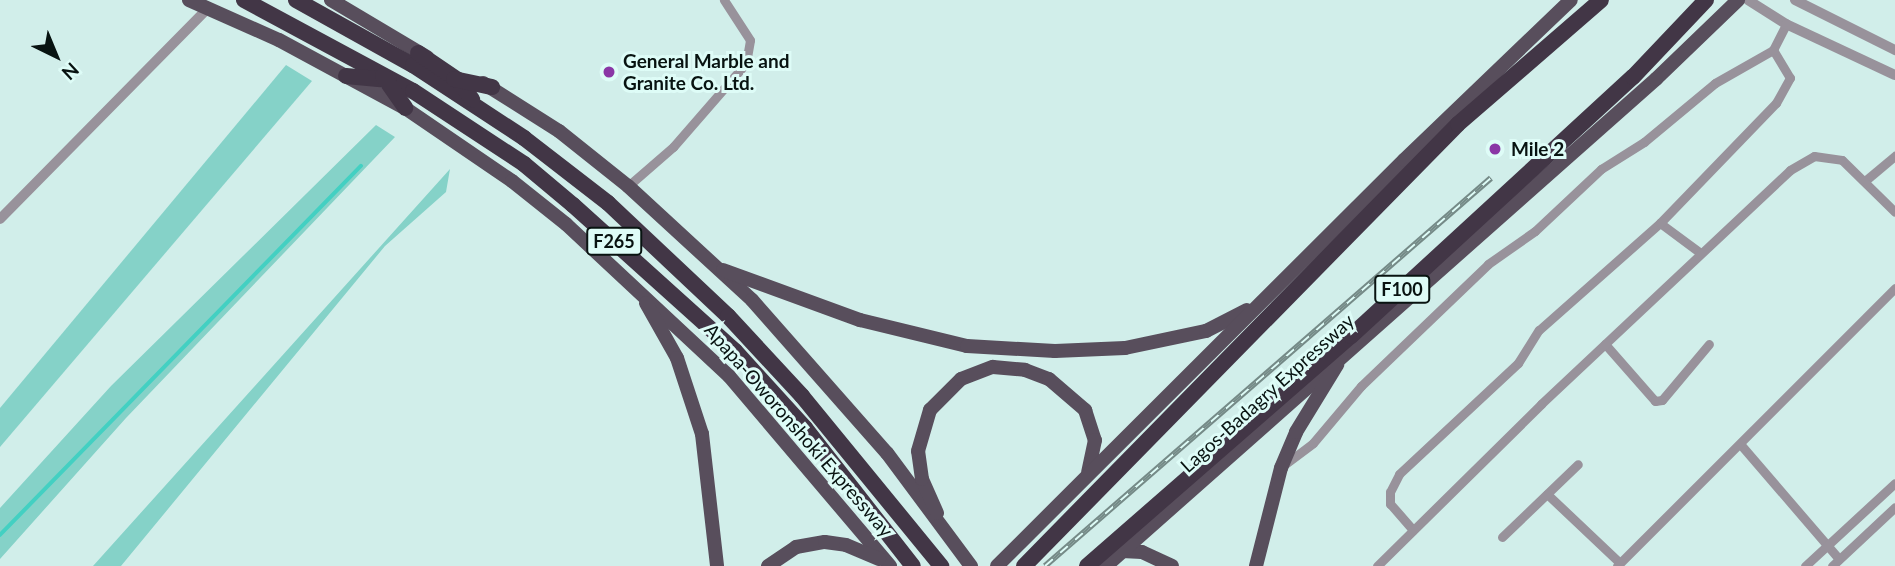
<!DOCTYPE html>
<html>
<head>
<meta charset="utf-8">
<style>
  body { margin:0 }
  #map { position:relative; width:1895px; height:566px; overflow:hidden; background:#d1eeea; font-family:Lato,sans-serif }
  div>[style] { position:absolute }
  .green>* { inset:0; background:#85d2c8 }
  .stream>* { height:3.5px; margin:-1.75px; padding:0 1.75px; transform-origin:1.75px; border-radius:1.75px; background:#43d0c2 }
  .minor>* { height:9px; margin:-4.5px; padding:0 4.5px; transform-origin:4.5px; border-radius:4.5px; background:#98929b }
  .tertiary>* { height:10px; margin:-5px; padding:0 5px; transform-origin:5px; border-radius:5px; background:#98929b }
  .primary>* { height:14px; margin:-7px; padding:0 7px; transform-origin:7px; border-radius:7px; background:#584e5c }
  .motorway>* { height:16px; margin:-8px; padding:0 8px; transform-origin:8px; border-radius:8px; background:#423646 }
  .rail>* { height:6px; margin-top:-3px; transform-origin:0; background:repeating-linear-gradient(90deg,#defcf7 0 10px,#758a87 0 20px); box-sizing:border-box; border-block:2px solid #758a87 }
  .dots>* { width:19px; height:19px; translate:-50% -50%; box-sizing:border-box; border:4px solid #defcf7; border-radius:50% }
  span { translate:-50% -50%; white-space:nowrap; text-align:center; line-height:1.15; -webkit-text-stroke:6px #defcf7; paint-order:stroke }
  .shield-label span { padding:2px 5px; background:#defcf7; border:2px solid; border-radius:5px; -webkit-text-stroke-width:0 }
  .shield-label { font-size:18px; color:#081311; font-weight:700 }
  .poi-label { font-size:19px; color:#081311; font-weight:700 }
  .left { translate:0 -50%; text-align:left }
  .street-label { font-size:19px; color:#081311 }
  .north { position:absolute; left:21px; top:21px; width:70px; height:70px; -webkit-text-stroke:5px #defcf7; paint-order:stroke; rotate:137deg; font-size:19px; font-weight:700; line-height:28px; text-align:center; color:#081311 }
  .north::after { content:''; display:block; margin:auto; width:24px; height:32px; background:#081311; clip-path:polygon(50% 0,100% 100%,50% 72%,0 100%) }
</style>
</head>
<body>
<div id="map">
  <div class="green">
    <i style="clip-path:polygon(286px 65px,312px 81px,0 447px,0 408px)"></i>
    <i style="clip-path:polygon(376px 125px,395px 137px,126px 418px,0 559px,0 508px,111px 386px)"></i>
    <i style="clip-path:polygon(450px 169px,446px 192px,385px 246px,121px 566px,93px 566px)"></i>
  </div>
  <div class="stream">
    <i style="left:0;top:535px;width:516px;rotate:-45.63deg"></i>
  </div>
  <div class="minor">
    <i style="left:1866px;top:180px;width:38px;rotate:-40deg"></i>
    <i style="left:628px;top:186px;width:60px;rotate:-40.9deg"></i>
    <i style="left:673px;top:147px;width:111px;rotate:-49deg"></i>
    <i style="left:746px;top:63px;width:23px;rotate:-80deg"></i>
    <i style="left:750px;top:40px;width:48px;rotate:-123deg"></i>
    <i style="left:1660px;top:223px;width:49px;rotate:36.6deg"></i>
    <i style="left:1605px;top:344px;width:76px;rotate:48.7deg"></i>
    <i style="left:1655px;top:401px;width:7px;rotate:-8deg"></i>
    <i style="left:1662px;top:400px;width:73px;rotate:-50deg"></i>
    <i style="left:1741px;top:445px;width:150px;rotate:49.3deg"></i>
    <i style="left:1284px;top:465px;width:36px;rotate:-37deg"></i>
    <i style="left:1313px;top:443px;width:75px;rotate:-49.9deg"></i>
    <i style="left:1361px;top:386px;width:176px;rotate:-43.8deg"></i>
    <i style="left:1488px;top:264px;width:57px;rotate:-35.1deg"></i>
    <i style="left:1535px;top:231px;width:91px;rotate:-43.2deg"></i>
    <i style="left:1601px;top:169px;width:51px;rotate:-32.1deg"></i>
    <i style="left:1644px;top:142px;width:92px;rotate:-39.7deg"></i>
    <i style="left:1715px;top:83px;width:67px;rotate:-29.6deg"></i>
    <i style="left:1547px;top:494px;width:100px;rotate:43.4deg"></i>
    <i style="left:1413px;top:530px;width:35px;rotate:-131deg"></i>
    <i style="left:1390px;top:504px;width:12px;rotate:-90deg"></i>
    <i style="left:1390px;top:492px;width:20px;rotate:-63deg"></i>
    <i style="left:1399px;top:474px;width:163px;rotate:-43deg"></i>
    <i style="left:1518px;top:363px;width:39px;rotate:-58deg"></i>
    <i style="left:1539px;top:330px;width:162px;rotate:-41.5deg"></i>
    <i style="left:1660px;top:223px;width:167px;rotate:-46deg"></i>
    <i style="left:1776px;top:103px;width:29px;rotate:-61deg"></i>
    <i style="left:1790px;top:78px;width:33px;rotate:-121deg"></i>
    <i style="left:1773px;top:50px;width:29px;rotate:-63deg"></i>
    <i style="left:1502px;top:537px;width:105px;rotate:-43.8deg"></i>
    <i style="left:1377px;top:566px;width:231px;rotate:-44.6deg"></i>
    <i style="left:1541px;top:404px;width:342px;rotate:-43.2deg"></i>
    <i style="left:1790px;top:170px;width:28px;rotate:-30deg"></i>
    <i style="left:1814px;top:156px;width:28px;rotate:8deg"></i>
    <i style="left:1842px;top:160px;width:74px;rotate:44.5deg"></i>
    <i style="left:1617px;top:566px;width:393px;rotate:-45deg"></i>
    <i style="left:1805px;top:566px;width:122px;rotate:-42.7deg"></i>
    <i style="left:1832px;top:566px;width:86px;rotate:-43.1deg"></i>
  </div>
  <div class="tertiary">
    <i style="left:1748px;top:0;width:45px;rotate:32.3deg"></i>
    <i style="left:1786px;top:24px;width:120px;rotate:25.1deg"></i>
    <i style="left:1795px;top:0;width:112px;rotate:26.6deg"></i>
    <i style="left:0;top:219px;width:296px;rotate:-45.4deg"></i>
  </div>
  <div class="primary">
    <i style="left:189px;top:0;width:98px;rotate:24deg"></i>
    <i style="left:279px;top:40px;width:143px;rotate:28.4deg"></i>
    <i style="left:405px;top:108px;width:130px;rotate:34.3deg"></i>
    <i style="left:512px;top:181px;width:69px;rotate:38.5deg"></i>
    <i style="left:566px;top:224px;width:223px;rotate:43deg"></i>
    <i style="left:729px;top:376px;width:249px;rotate:49.7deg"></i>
    <i style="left:331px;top:0;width:112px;rotate:30.7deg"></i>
    <i style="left:483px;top:83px;width:90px;rotate:32.3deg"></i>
    <i style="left:559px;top:131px;width:88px;rotate:38.6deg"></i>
    <i style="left:628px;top:186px;width:168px;rotate:42.6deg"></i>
    <i style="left:752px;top:300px;width:204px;rotate:48.6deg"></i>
    <i style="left:887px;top:453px;width:141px;rotate:53.4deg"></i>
    <i style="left:723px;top:270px;width:146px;rotate:20.1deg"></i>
    <i style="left:860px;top:320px;width:110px;rotate:13.7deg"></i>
    <i style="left:967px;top:346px;width:88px;rotate:3.3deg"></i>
    <i style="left:1055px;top:351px;width:70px;rotate:-2.5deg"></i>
    <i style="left:1125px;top:348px;width:83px;rotate:-11.9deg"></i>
    <i style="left:1206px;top:331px;width:46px;rotate:-27.1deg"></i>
    <i style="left:646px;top:303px;width:63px;rotate:60.6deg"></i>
    <i style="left:677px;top:358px;width:80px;rotate:71.8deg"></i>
    <i style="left:702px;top:434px;width:133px;rotate:83.5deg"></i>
    <i style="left:937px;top:513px;width:37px;rotate:-114deg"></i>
    <i style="left:922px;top:479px;width:28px;rotate:-98deg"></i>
    <i style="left:918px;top:451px;width:43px;rotate:-73.7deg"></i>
    <i style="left:930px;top:410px;width:44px;rotate:-45deg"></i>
    <i style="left:961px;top:379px;width:34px;rotate:-21deg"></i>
    <i style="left:993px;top:367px;width:32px;rotate:5deg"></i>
    <i style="left:1025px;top:370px;width:26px;rotate:21deg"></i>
    <i style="left:1049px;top:379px;width:48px;rotate:40.7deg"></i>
    <i style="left:1085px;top:410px;width:32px;rotate:72deg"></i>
    <i style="left:1095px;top:440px;width:33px;rotate:102deg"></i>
    <i style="left:1122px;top:551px;width:20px;rotate:3deg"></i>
    <i style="left:1142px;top:552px;width:33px;rotate:25deg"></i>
    <i style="left:768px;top:566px;width:34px;rotate:-34deg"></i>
    <i style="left:796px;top:547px;width:29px;rotate:-10deg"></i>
    <i style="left:825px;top:542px;width:21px;rotate:8deg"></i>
    <i style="left:846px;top:545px;width:36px;rotate:23deg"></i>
    <i style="left:997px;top:566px;width:575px;rotate:-44.93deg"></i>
    <i style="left:1404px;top:160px;width:231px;rotate:-43.8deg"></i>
    <i style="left:1106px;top:566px;width:735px;rotate:-41.52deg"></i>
    <i style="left:1656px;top:79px;width:114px;rotate:-43.9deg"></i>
    <i style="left:1256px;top:566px;width:101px;rotate:-75.7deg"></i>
    <i style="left:1281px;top:468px;width:39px;rotate:-67deg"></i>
    <i style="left:1296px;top:432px;width:79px;rotate:-58.5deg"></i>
  </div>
  <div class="motorway">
    <i style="left:244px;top:0;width:192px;rotate:28.3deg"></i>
    <i style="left:413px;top:91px;width:133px;rotate:33.3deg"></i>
    <i style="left:524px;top:164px;width:64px;rotate:39.9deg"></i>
    <i style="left:573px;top:205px;width:218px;rotate:42deg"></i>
    <i style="left:735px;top:351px;width:104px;rotate:47.7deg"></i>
    <i style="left:805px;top:428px;width:175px;rotate:52deg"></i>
    <i style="left:296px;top:0;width:134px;rotate:29.1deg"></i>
    <i style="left:413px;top:65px;width:133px;rotate:33.3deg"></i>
    <i style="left:524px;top:138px;width:106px;rotate:37.7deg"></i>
    <i style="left:608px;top:203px;width:165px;rotate:43.3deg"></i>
    <i style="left:728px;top:316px;width:109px;rotate:47.2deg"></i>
    <i style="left:802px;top:396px;width:220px;rotate:50.7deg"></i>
    <i style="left:418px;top:53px;width:48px;rotate:34deg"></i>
    <i style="left:458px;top:80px;width:24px;rotate:54deg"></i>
    <i style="left:346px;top:76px;width:43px;rotate:5.3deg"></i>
    <i style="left:383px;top:76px;width:39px;rotate:55deg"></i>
    <i style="left:454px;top:79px;width:39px;rotate:12deg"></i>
    <i style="left:1024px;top:566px;width:619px;rotate:-45.52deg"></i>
    <i style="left:1458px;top:124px;width:189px;rotate:-40.9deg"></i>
    <i style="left:1087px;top:566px;width:350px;rotate:-41.1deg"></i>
    <i style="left:1351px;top:336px;width:383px;rotate:-42.6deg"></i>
    <i style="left:1633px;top:77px;width:106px;rotate:-46.5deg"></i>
  </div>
  <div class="rail">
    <i style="left:1045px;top:566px;width:591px;rotate:-41.02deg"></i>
  </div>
  <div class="dots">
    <i style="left:609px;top:72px;background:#8a37a6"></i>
    <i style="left:1495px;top:149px;background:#8a37a6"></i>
  </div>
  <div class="shield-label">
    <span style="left:614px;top:241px">F265</span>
    <span style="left:1402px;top:289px">F100</span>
  </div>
  <div class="poi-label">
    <span class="left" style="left:623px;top:72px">General Marble and<br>Granite Co. Ltd.</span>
    <span class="left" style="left:1511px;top:149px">Mile 2</span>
  </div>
  <div class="street-label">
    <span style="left:1267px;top:393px;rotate:-42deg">Lagos-Badagry Expressway</span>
    <span style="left:799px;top:430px;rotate:49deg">Apapa-Oworonshoki Expressway</span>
  </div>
  <div class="north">N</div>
</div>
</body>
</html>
